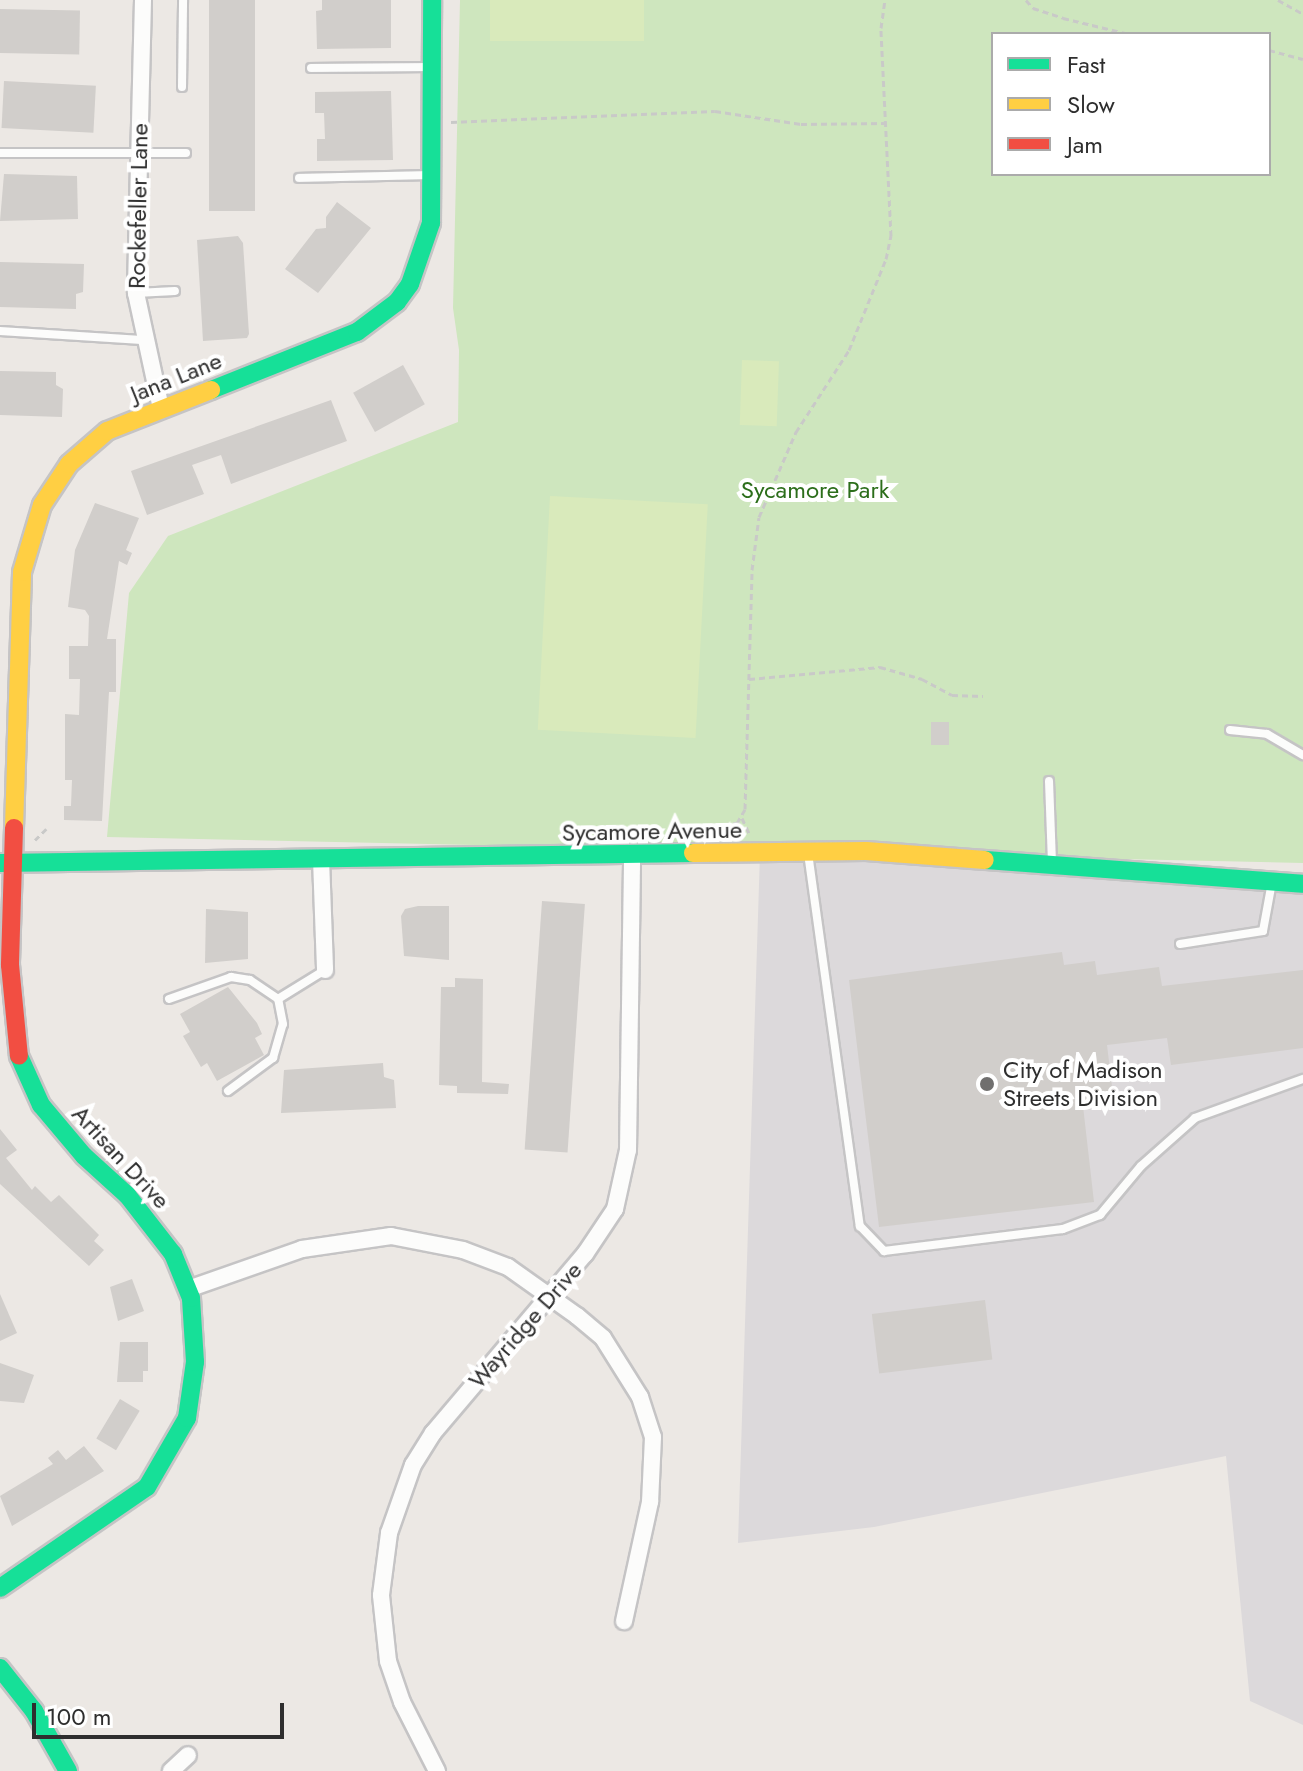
<!DOCTYPE html>
<html>
<head>
<meta charset="utf-8">
<style>
  body { margin:0 }
  #map { position:relative; width:1303px; height:1771px; overflow:hidden; background:#ece8e4; font-family:Jost,sans-serif }
  div>[style] { position:absolute }
  .industrial>* { inset:0; background:#dcd9db }
  .green>* { inset:0; background:#cee6be }
  .pitch>* { inset:0; background:#d9eabb; transform-origin:0 0 }
  .building>* { inset:0; background:#d1cecb; transform-origin:0 0 }
  .path>* { height:3px; margin-top:-1.5px; transform-origin:0; background:repeating-linear-gradient(90deg,#c9c9c8 0 6px,transparent 0 10px) }
  .roads { filter:drop-shadow(2px 0 #c5c4c5) drop-shadow(-2px 0 #c5c4c5) drop-shadow(0 2px #c5c4c5) drop-shadow(0 -2px #c5c4c5) }
  .lane>* { height:8px; margin:-4px; padding:0 4px; transform-origin:4px; border-radius:4px; background:#fcfcfb }
  .street>* { height:16px; margin:-8px; padding:0 8px; transform-origin:8px; border-radius:8px; background:#fcfcfb }
  .fast>* { height:18px; margin:-9px; padding:0 9px; transform-origin:9px; border-radius:9px; background:#16e098 }
  .slow>* { height:18px; margin:-9px; padding:0 9px; transform-origin:9px; border-radius:9px; background:#ffcf43 }
  .jam>* { height:18px; margin:-9px; padding:0 9px; transform-origin:9px; border-radius:9px; background:#f24e42 }
  .dots>* { width:22px; height:22px; translate:-50% -50%; box-sizing:border-box; border:4px solid #fff; border-radius:50% }
  span { translate:-50% -50%; white-space:nowrap; text-align:center; line-height:1.15; -webkit-text-stroke:8px #fff; paint-order:stroke }
  .street-label { font-size:24px; color:#2e2e2e }
  .park-label { font-size:24px; color:#2c6e1b }
  .poi-label { font-size:24px; color:#2e2e2e }
  .left { translate:0 -50%; text-align:left }
  .legend { position:absolute; left:991px; top:32px; width:280px; height:144px; box-sizing:border-box; background:#fff; border:2px solid #ababab; margin:0; padding:10px 14px; list-style:none; font-size:24px; color:#2e2e2e }
  .legend li { display:flex; align-items:center; gap:16px; height:40px }
  .legend b { width:40px; border:2px solid #ababab }
  .scale { position:absolute; left:32px; top:1703px; width:252px; height:36px; box-sizing:border-box; border:4px solid #2e2e2e; border-top:0; padding-left:10px; font-size:24px; line-height:28px; white-space:nowrap; color:#2e2e2e; -webkit-text-stroke:6px #fff; paint-order:stroke }
</style>
</head>
<body>
<div id="map">
  <div class="industrial">
    <i style="clip-path:polygon(760px 853px,1303px 884px,1303px 1725px,1250px 1701px,1226px 1456px,874px 1527px,738px 1543px)"></i>
  </div>
  <div class="green">
    <i style="clip-path:polygon(evenodd,460px 0,1303px 0,1303px 863px,107px 837px,129px 593px,168px 536px,458px 422px,459px 350px,453px 308px,460px 0,993px 34px,1269px 34px,1269px 174px,993px 174px,993px 34px)"></i>
  </div>
  <div class="pitch">
    <i style="left:490px;top:0;width:154px;height:41px"></i>
    <i style="left:742px;top:360px;width:37px;height:65px;rotate:2deg"></i>
    <i style="left:550px;top:496px;width:158px;height:234px;rotate:3deg"></i>
  </div>
  <div class="building">
    <i style="left:209px;top:0;width:46px;height:211px"></i>
    <i style="clip-path:polygon(322px 0,391px 0,391px 48px,317px 49px,316px 11px,322px 10px)"></i>
    <i style="left:0;top:9px;width:80px;height:44px;rotate:1deg"></i>
    <i style="left:4px;top:81px;width:92px;height:47px;rotate:3deg"></i>
    <i style="clip-path:polygon(391px 91px,393px 160px,317px 161px,317px 139px,325px 139px,324px 113px,315px 113px,315px 92px)"></i>
    <i style="clip-path:polygon(4px 174px,77px 176px,78px 219px,0 221px)"></i>
    <i style="clip-path:polygon(337px 202px,371px 228px,318px 293px,285px 269px,316px 229px,326px 228px,326px 217px)"></i>
    <i style="clip-path:polygon(238px 236px,243px 243px,249px 334px,247px 338px,203px 341px,197px 240px)"></i>
    <i style="clip-path:polygon(0 262px,84px 264px,83px 292px,76px 294px,76px 309px,0 307px)"></i>
    <i style="left:403px;top:365px;width:45px;height:57px;rotate:61deg"></i>
    <i style="clip-path:polygon(0 371px,56px 372px,56px 385px,63px 389px,62px 417px,0 415px)"></i>
    <i style="clip-path:polygon(331px 400px,347px 441px,231px 484px,221px 455px,192px 465px,204px 494px,147px 515px,131px 471px)"></i>
    <i style="clip-path:polygon(95px 503px,139px 518px,126px 550px,132px 553px,127px 565px,119px 561px,107px 639px,116px 639px,116px 692px,109px 692px,102px 821px,64px 820px,64px 806px,71px 806px,72px 780px,65px 780px,65px 714px,79px 715px,80px 679px,69px 679px,69px 646px,88px 646px,89px 616px,85px 610px,68px 607px,75px 550px)"></i>
    <i style="left:931px;top:722px;width:18px;height:23px"></i>
    <i style="left:542px;top:901px;width:43px;height:249px;rotate:4deg"></i>
    <i style="clip-path:polygon(418px 906px,449px 906px,449px 960px,404px 956px,401px 916px,405px 909px)"></i>
    <i style="clip-path:polygon(206px 909px,248px 912px,248px 959px,205px 963px)"></i>
    <i style="clip-path:polygon(1062px 952px,1064px 965px,1095px 961px,1097px 975px,1159px 967px,1162px 986px,1303px 970px,1303px 1048px,1171px 1065px,1167px 1038px,1107px 1045px,1114px 1103px,1083px 1106px,1094px 1202px,879px 1227px,849px 980px)"></i>
    <i style="clip-path:polygon(455px 978px,483px 979px,482px 1082px,509px 1084px,508px 1094px,457px 1093px,457px 1086px,439px 1085px,441px 987px,455px 987px)"></i>
    <i style="clip-path:polygon(228px 987px,257px 1023px,262px 1034px,255px 1038px,264px 1055px,217px 1081px,207px 1063px,201px 1067px,183px 1036px,190px 1032px,180px 1014px)"></i>
    <i style="clip-path:polygon(383px 1063px,384px 1077px,394px 1080px,396px 1108px,281px 1113px,284px 1070px)"></i>
    <i style="clip-path:polygon(0 1129px,17px 1150px,6px 1158px,32px 1190px,35px 1186px,51px 1202px,59px 1195px,99px 1235px,94px 1241px,104px 1250px,89px 1266px,0 1184px)"></i>
    <i style="clip-path:polygon(132px 1279px,144px 1311px,118px 1321px,110px 1287px)"></i>
    <i style="clip-path:polygon(0 1294px,17px 1333px,0 1341px)"></i>
    <i style="left:985px;top:1300px;width:60px;height:114px;rotate:83deg"></i>
    <i style="clip-path:polygon(120px 1342px,148px 1342px,148px 1371px,143px 1371px,143px 1382px,117px 1382px)"></i>
    <i style="clip-path:polygon(0 1363px,34px 1375px,24px 1403px,0 1401px)"></i>
    <i style="left:120px;top:1399px;width:23px;height:46px;rotate:31deg"></i>
    <i style="clip-path:polygon(84px 1446px,104px 1471px,12px 1526px,0 1496px,53px 1464px,48px 1458px,58px 1450px,66px 1460px)"></i>
  </div>
  <div class="path">
    <i style="left:1026px;top:0;width:11px;rotate:49deg"></i>
    <i style="left:1033px;top:8px;width:32px;rotate:18deg"></i>
    <i style="left:1063px;top:18px;width:68px;rotate:13.6deg"></i>
    <i style="left:1278px;top:0;width:29px;rotate:29deg"></i>
    <i style="left:1269px;top:50px;width:35px;rotate:15deg"></i>
    <i style="left:451px;top:122px;width:264px;rotate:-2.4deg"></i>
    <i style="left:715px;top:111px;width:87px;rotate:8.6deg"></i>
    <i style="left:801px;top:124px;width:85px;rotate:-0.7deg"></i>
    <i style="left:749px;top:679px;width:132px;rotate:-5.2deg"></i>
    <i style="left:880px;top:667px;width:44px;rotate:15.9deg"></i>
    <i style="left:922px;top:679px;width:34px;rotate:28deg"></i>
    <i style="left:952px;top:695px;width:31px;rotate:2deg"></i>
    <i style="left:742px;top:818px;width:17px;rotate:65deg"></i>
    <i style="left:713px;top:825px;width:24px;rotate:-5deg"></i>
    <i style="left:737px;top:823px;width:16px;rotate:-60deg"></i>
    <i style="left:745px;top:809px;width:239px;rotate:-88.3deg"></i>
    <i style="left:752px;top:570px;width:53px;rotate:-82.5deg"></i>
    <i style="left:759px;top:517px;width:93px;rotate:-66.5deg"></i>
    <i style="left:796px;top:432px;width:98px;rotate:-57.1deg"></i>
    <i style="left:849px;top:350px;width:98px;rotate:-67.9deg"></i>
    <i style="left:886px;top:259px;width:24px;rotate:-78deg"></i>
    <i style="left:891px;top:236px;width:208px;rotate:-92.8deg"></i>
    <i style="left:881px;top:28px;width:28px;rotate:-82deg"></i>
    <i style="left:35px;top:840px;width:16px;rotate:-45deg"></i>
  </div>
  <div class="roads">
    <div class="lane">
      <i style="left:311px;top:68px;width:120px;rotate:-0.5deg"></i>
      <i style="left:182px;top:87px;width:87px;rotate:-89.3deg"></i>
      <i style="left:0;top:153px;width:186px"></i>
      <i style="left:299px;top:178px;width:129px;rotate:-1.3deg"></i>
      <i style="left:136px;top:293px;width:39px;rotate:-3deg"></i>
      <i style="left:0;top:331px;width:142px;rotate:3.6deg"></i>
      <i style="left:1230px;top:730px;width:37px;rotate:6deg"></i>
      <i style="left:1267px;top:734px;width:42px;rotate:30.3deg"></i>
      <i style="left:1049px;top:781px;width:82px;rotate:87.9deg"></i>
      <i style="left:808px;top:853px;width:377px;rotate:82.1deg"></i>
      <i style="left:860px;top:1226px;width:35px;rotate:46deg"></i>
      <i style="left:884px;top:1251px;width:180px;rotate:-7deg"></i>
      <i style="left:1063px;top:1229px;width:40px;rotate:-21deg"></i>
      <i style="left:1100px;top:1215px;width:64px;rotate:-50.1deg"></i>
      <i style="left:1141px;top:1166px;width:72px;rotate:-41.6deg"></i>
      <i style="left:1195px;top:1118px;width:115px;rotate:-19.9deg"></i>
      <i style="left:1180px;top:944px;width:84px;rotate:-8.9deg"></i>
      <i style="left:1263px;top:931px;width:50px;rotate:-79.6deg"></i>
      <i style="left:169px;top:999px;width:66px;rotate:-19.5deg"></i>
      <i style="left:231px;top:977px;width:19px;rotate:9deg"></i>
      <i style="left:250px;top:980px;width:34px;rotate:34deg"></i>
      <i style="left:228px;top:1091px;width:56px;rotate:-36.3deg"></i>
      <i style="left:273px;top:1058px;width:35px;rotate:-74deg"></i>
      <i style="left:283px;top:1024px;width:25px;rotate:-101deg"></i>
      <i style="left:278px;top:999px;width:55px;rotate:-31.7deg"></i>
    </div>
    <div class="street">
      <i style="left:143px;top:0;width:293px;rotate:91.4deg"></i>
      <i style="left:136px;top:293px;width:119px;rotate:77.8deg"></i>
      <i style="left:321px;top:859px;width:111px;rotate:87.9deg"></i>
      <i style="left:188px;top:1289px;width:121px;rotate:-19.3deg"></i>
      <i style="left:302px;top:1249px;width:90px;rotate:-8.3deg"></i>
      <i style="left:391px;top:1236px;width:73px;rotate:11deg"></i>
      <i style="left:463px;top:1250px;width:48px;rotate:20.7deg"></i>
      <i style="left:508px;top:1267px;width:85px;rotate:35.4deg"></i>
      <i style="left:577px;top:1316px;width:34px;rotate:40deg"></i>
      <i style="left:603px;top:1338px;width:70px;rotate:57.9deg"></i>
      <i style="left:640px;top:1397px;width:42px;rotate:72deg"></i>
      <i style="left:653px;top:1437px;width:65px;rotate:92.6deg"></i>
      <i style="left:650px;top:1502px;width:122px;rotate:102.3deg"></i>
      <i style="left:171px;top:1771px;width:23px;rotate:-43deg"></i>
      <i style="left:437px;top:1771px;width:77px;rotate:-116.9deg"></i>
      <i style="left:402px;top:1702px;width:43px;rotate:-108.9deg"></i>
      <i style="left:388px;top:1661px;width:66px;rotate:-96.1deg"></i>
      <i style="left:381px;top:1595px;width:63px;rotate:-82.6deg"></i>
      <i style="left:389px;top:1533px;width:72px;rotate:-70.6deg"></i>
      <i style="left:413px;top:1465px;width:38px;rotate:-58deg"></i>
      <i style="left:433px;top:1433px;width:235px;rotate:-49.7deg"></i>
      <i style="left:585px;top:1254px;width:54px;rotate:-56.3deg"></i>
      <i style="left:615px;top:1209px;width:60px;rotate:-77.6deg"></i>
      <i style="left:628px;top:1150px;width:294px;rotate:-89.2deg"></i>
    </div>
    <div class="fast">
      <i style="left:211px;top:390px;width:157px;rotate:-21.7deg"></i>
      <i style="left:357px;top:332px;width:50px;rotate:-36.9deg"></i>
      <i style="left:397px;top:302px;width:22px;rotate:-54deg"></i>
      <i style="left:410px;top:284px;width:65px;rotate:-71deg"></i>
      <i style="left:431px;top:223px;width:223px;rotate:-89.7deg"></i>
      <i style="left:985px;top:860px;width:319px;rotate:4.3deg"></i>
      <i style="left:0;top:863px;width:693px;rotate:-0.83deg"></i>
      <i style="left:0;top:1588px;width:178px;rotate:-34.5deg"></i>
      <i style="left:147px;top:1487px;width:80px;rotate:-59.9deg"></i>
      <i style="left:187px;top:1418px;width:57px;rotate:-81.9deg"></i>
      <i style="left:195px;top:1362px;width:64px;rotate:-93.6deg"></i>
      <i style="left:191px;top:1298px;width:48px;rotate:-112.2deg"></i>
      <i style="left:173px;top:1254px;width:75px;rotate:-127.9deg"></i>
      <i style="left:127px;top:1195px;width:58px;rotate:-137.8deg"></i>
      <i style="left:84px;top:1156px;width:67px;rotate:-130.1deg"></i>
      <i style="left:41px;top:1105px;width:54px;rotate:-114.2deg"></i>
      <i style="left:0;top:1668px;width:55px;rotate:51.7deg"></i>
      <i style="left:34px;top:1711px;width:69px;rotate:60.5deg"></i>
    </div>
    <div class="slow">
      <i style="left:14px;top:828px;width:256px;rotate:-88.2deg"></i>
      <i style="left:22px;top:572px;width:70px;rotate:-73.4deg"></i>
      <i style="left:42px;top:505px;width:49px;rotate:-56.6deg"></i>
      <i style="left:69px;top:464px;width:50px;rotate:-41deg"></i>
      <i style="left:107px;top:431px;width:112px;rotate:-21.5deg"></i>
      <i style="left:693px;top:853px;width:173px;rotate:-0.7deg"></i>
      <i style="left:866px;top:851px;width:119px;rotate:4.3deg"></i>
    </div>
    <div class="jam">
      <i style="left:14px;top:828px;width:137px;rotate:91.7deg"></i>
      <i style="left:10px;top:965px;width:91px;rotate:84.4deg"></i>
    </div>
  </div>
  <div class="dots">
    <i style="left:987px;top:1084px;background:#706f6e"></i>
  </div>
  <div class="street-label">
    <span style="left:138px;top:206px;rotate:-89deg">Rockefeller Lane</span>
    <span style="left:176px;top:377px;rotate:-22deg">Jana Lane</span>
    <span style="left:652px;top:831px;rotate:-1deg">Sycamore Avenue</span>
    <span style="left:121px;top:1157px;rotate:47deg">Artisan Drive</span>
    <span style="left:525px;top:1325px;rotate:-49deg">Wayridge Drive</span>
  </div>
  <div class="park-label">
    <span style="left:815px;top:490px">Sycamore Park</span>
  </div>
  <div class="poi-label">
    <span class="left" style="left:1003px;top:1084px">City of Madison<br>Streets Division</span>
  </div>
  <ul class="legend">
  <li><b style="height:10px;background:#16e098"></b>Fast</li>
  <li><b style="height:10px;background:#ffcf43"></b>Slow</li>
  <li><b style="height:10px;background:#f24e42"></b>Jam</li>
  </ul>
  <div class="scale">100 m</div>
</div>
</body>
</html>
